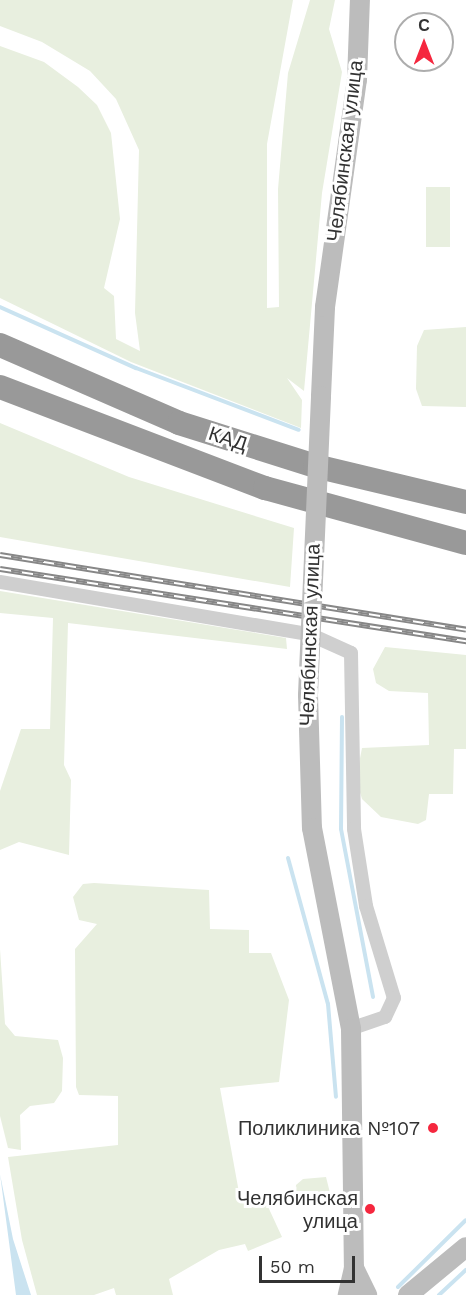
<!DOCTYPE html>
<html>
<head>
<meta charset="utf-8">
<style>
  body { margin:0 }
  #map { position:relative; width:466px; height:1295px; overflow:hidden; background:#fff; font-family:"Work Sans",sans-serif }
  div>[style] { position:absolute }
  .green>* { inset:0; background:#e8efdf; transform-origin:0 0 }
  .water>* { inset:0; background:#cae3f0 }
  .stream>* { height:4px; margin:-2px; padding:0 2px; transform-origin:2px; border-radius:2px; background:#cae3f0 }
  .street>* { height:14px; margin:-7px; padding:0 7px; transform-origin:7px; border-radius:7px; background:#cfcfcf }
  .secondary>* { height:20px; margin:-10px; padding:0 10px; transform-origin:10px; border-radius:10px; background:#bcbcbc }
  .highway>* { height:24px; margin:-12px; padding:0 12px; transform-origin:12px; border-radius:12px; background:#999 }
  .rail>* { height:6px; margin-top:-3px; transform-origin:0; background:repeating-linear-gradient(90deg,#fff 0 11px,#878787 0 22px); box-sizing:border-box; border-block:2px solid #878787 }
  .secondary-bridge>* { height:20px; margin:-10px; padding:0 10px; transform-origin:10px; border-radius:10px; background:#bcbcbc }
  .dots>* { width:16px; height:16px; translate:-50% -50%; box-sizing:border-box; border:3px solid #fff; border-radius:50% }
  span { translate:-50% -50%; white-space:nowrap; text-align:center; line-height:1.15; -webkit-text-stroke:6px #fff; paint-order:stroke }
  .street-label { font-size:20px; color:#323232 }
  .poi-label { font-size:20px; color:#323232 }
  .right { translate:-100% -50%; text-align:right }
  .north { position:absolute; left:394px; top:12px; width:60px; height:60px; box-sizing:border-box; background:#fff; border:2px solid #adadad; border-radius:50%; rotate:0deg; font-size:16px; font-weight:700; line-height:24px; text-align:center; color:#323232 }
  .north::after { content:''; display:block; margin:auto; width:21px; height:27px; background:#f5273e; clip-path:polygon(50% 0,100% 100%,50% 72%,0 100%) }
  .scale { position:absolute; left:259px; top:1256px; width:96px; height:27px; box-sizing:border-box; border:3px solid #323232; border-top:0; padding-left:8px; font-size:18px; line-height:21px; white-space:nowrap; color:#323232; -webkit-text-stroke:4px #fff; paint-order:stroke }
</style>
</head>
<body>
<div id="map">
  <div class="green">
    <i style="clip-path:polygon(0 0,293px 0,267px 144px,267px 308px,279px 307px,278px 189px,288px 73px,310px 0,335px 0,329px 29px,342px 72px,322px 193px,304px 391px,287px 378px,302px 400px,301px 428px,131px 362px,0 298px,0 46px,44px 62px,78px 87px,97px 105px,111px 133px,120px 219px,104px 288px,114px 296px,116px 339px,140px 351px,135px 313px,139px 150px,116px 99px,90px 71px,42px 42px,0 26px)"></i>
    <i style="left:426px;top:187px;width:24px;height:60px"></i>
    <i style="clip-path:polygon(466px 327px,466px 407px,422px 406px,416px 389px,417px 346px,424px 330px)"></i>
    <i style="clip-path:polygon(0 423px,129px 477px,294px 528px,290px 587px,0 537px)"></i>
    <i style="clip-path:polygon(0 591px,286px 638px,287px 649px,68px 623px,64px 765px,71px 780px,69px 855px,19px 842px,0 850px,0 791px,21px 729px,50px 729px,53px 618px,0 613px)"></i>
    <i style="clip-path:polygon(385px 647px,466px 655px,466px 749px,454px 749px,453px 794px,429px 794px,426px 820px,418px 824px,381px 817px,362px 799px,356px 779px,362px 748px,429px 745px,428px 693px,389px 691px,376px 683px,373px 669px)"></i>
    <i style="clip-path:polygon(94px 883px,209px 890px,210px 929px,249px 930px,249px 953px,271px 953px,289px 1000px,279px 1082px,220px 1088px,240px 1198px,264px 1198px,282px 1237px,248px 1251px,245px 1244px,219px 1250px,169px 1279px,173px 1295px,116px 1295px,114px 1288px,94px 1295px,37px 1295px,22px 1240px,8px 1157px,118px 1145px,118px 1096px,79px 1095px,76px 1087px,75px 949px,97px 924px,79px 920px,73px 897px,83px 884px)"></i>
    <i style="clip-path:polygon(0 949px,5px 1024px,15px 1036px,58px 1040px,63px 1058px,62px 1091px,54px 1103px,30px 1106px,20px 1115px,21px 1150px,8px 1148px,0 1116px)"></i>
    <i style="clip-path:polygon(326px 1177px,333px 1205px,304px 1208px,295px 1199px,296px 1185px,303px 1179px)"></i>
  </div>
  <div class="water">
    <i style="clip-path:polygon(0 1174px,13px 1239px,31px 1295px,16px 1295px)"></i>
  </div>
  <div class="stream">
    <i style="left:0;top:307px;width:149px;rotate:24.2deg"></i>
    <i style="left:136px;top:368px;width:174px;rotate:20.8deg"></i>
    <i style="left:342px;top:717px;width:112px;rotate:90.5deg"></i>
    <i style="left:341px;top:829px;width:171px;rotate:79.2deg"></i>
    <i style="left:288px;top:858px;width:151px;rotate:74.7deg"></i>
    <i style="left:328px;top:1004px;width:93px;rotate:85.1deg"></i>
    <i style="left:398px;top:1287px;width:95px;rotate:-44.6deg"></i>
    <i style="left:439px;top:1295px;width:37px;rotate:-43deg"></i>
  </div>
  <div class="street">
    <i style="left:0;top:582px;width:313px;rotate:9.6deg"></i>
    <i style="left:309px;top:634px;width:46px;rotate:24.3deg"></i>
    <i style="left:351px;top:653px;width:176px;rotate:89deg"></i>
    <i style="left:354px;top:829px;width:78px;rotate:81.1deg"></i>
    <i style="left:366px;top:906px;width:96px;rotate:73.1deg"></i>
    <i style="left:394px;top:998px;width:21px;rotate:115deg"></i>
    <i style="left:385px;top:1017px;width:36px;rotate:161deg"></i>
  </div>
  <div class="secondary">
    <i style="left:321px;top:396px;width:89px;rotate:-87.4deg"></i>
    <i style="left:325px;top:307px;width:229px;rotate:-82deg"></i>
    <i style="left:357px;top:80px;width:80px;rotate:-87.9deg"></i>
    <i style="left:308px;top:695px;width:133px;rotate:88.3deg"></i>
    <i style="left:312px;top:828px;width:205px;rotate:79deg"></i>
    <i style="left:351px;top:1029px;width:239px;rotate:89.3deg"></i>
    <i style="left:354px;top:1268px;width:28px;rotate:103deg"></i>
    <i style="left:354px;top:1268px;width:30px;rotate:64deg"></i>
    <i style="left:408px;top:1295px;width:75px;rotate:-39.6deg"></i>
  </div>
  <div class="highway">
    <i style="left:0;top:345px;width:195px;rotate:23.5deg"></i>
    <i style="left:179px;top:423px;width:143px;rotate:17.5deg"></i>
    <i style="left:315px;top:466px;width:155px;rotate:13.4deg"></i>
    <i style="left:0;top:387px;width:284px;rotate:20.9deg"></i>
    <i style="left:265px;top:488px;width:208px;rotate:15.3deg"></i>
  </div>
  <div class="rail">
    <i style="left:0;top:555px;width:472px;rotate:9.1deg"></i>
    <i style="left:0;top:569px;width:472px;rotate:8.8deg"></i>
  </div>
  <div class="secondary-bridge">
    <i style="left:308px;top:695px;width:299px;rotate:-87.5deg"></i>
  </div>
  <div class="dots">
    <i style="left:433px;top:1128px;background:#f5273e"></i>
    <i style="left:370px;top:1209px;background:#f5273e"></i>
  </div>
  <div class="street-label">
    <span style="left:345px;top:151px;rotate:-83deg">Челябинская улица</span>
    <span style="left:228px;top:439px;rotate:18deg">КАД</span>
    <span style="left:310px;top:635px;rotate:-88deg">Челябинская улица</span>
  </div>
  <div class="poi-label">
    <span class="right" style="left:420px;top:1128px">Поликлиника №107</span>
    <span class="right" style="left:358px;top:1210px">Челябинская<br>улица</span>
  </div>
  <div class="north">С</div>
  <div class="scale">50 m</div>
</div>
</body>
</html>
